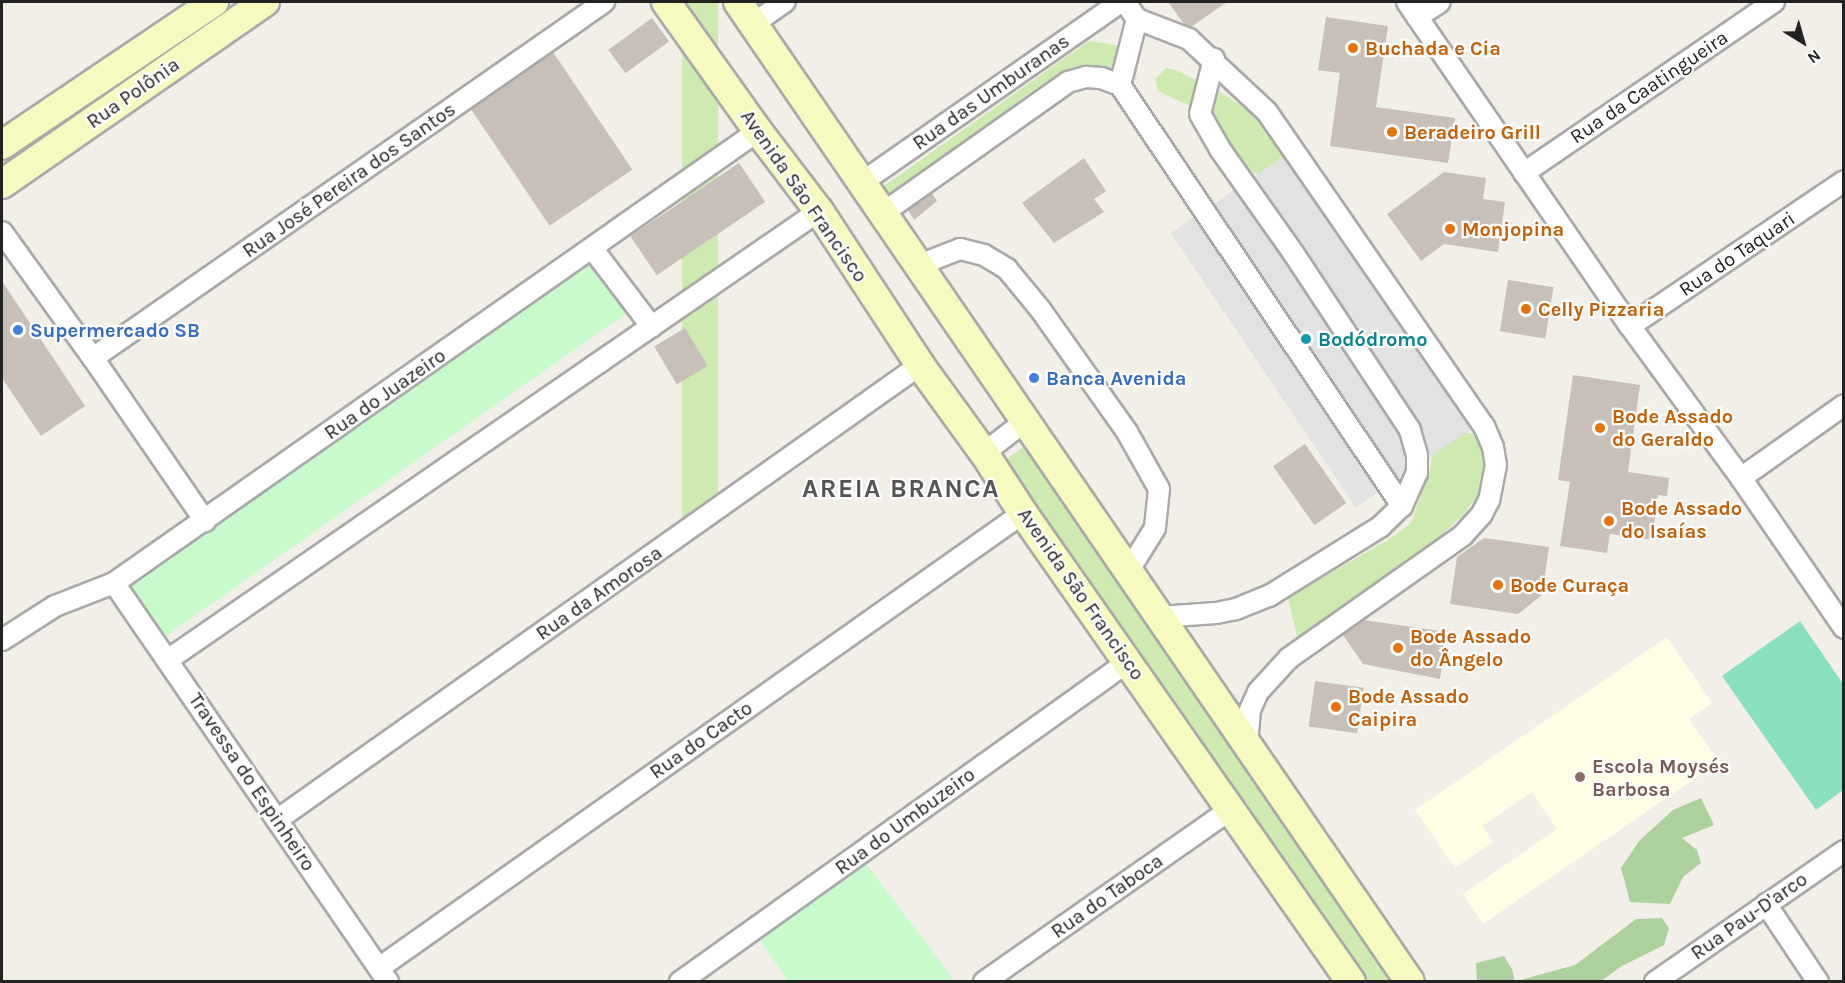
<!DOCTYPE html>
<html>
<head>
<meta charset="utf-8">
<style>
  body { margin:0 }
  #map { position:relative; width:1845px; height:983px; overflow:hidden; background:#f2efe9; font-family:Karla,sans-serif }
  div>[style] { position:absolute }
  .education>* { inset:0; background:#ffffe5 }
  .grass>* { inset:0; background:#cdebb0; transform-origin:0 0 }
  .forest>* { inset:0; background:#add19e }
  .park>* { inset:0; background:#c8facc; transform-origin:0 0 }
  .pitch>* { inset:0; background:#88e0be }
  .parking>* { inset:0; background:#e2e2e2; transform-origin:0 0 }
  .building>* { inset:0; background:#c7bfb8; transform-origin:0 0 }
  .roads { filter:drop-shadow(2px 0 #a9a9a9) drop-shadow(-2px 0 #a9a9a9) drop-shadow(0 2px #a9a9a9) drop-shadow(0 -2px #a9a9a9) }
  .street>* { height:20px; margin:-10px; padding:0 10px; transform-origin:10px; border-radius:10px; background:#fff }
  .secondary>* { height:28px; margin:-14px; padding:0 14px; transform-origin:14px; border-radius:14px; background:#f7fabf }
  .dots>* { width:16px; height:16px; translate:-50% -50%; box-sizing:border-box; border:3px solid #fff; border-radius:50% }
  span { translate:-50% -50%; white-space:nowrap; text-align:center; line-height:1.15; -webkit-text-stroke:4.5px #fff; paint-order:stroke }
  .food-label { font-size:20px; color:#c56008; font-weight:700 }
  .left { translate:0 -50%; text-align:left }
  .street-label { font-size:20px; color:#222 }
  .shop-label { font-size:20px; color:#366cbe; font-weight:700 }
  .culture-label { font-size:20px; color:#0d838f; font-weight:700 }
  .education-label { font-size:20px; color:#785e54; font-weight:700 }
  .district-label { font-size:26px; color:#555; font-weight:700; letter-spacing:1.5px }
  .frame { position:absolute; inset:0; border:3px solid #222; pointer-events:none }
  .north { position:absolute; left:1773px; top:12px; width:60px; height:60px; -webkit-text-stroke:4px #fff; paint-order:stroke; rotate:143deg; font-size:16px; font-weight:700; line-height:24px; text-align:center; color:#222 }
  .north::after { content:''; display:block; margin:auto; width:21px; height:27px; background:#222; clip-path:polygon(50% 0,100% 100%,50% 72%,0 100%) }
</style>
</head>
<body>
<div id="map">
  <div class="education">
    <i style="clip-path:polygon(1667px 637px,1712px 703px,1689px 719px,1719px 762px,1483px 924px,1463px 894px,1557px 829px,1532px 792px,1482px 826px,1493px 842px,1455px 868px,1415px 810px)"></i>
  </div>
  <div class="grass">
    <i style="left:682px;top:2px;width:36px;height:523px"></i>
    <i style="clip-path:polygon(1089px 41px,1111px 44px,1138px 52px,1136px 80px,1073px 69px,1029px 93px,889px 200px,881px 188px)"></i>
    <i style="clip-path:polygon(1166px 68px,1176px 70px,1213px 88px,1260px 117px,1434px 368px,1452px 430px,1479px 435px,1485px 461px,1478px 495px,1462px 516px,1438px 538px,1298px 641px,1288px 598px,1391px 538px,1411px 523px,1430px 470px,1434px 440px,1276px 181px,1251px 171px,1210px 116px,1158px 91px,1155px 79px)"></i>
    <i style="left:1025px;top:446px;width:650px;height:28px;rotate:55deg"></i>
  </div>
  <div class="forest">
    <i style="clip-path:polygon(1701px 798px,1714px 825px,1682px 838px,1697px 850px,1701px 863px,1683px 877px,1670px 904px,1630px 902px,1621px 868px,1639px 841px,1673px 810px)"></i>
    <i style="clip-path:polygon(1662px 918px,1669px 928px,1664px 945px,1622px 966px,1601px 981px,1517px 981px,1575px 965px,1636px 919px)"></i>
    <i style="clip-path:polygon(1504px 956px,1512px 969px,1515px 981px,1477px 981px,1476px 963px)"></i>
  </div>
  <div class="park">
    <i style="left:587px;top:258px;width:68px;height:562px;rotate:55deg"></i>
    <i style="clip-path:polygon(864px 861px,955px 981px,788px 981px,759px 939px)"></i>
  </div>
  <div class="pitch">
    <i style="clip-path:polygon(1800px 621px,1843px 684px,1843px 790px,1816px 810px,1722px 676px)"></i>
  </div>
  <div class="parking">
    <i style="left:1295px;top:149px;width:331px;height:150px;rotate:56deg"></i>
  </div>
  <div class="building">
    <i style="clip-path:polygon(1168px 2px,1227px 2px,1191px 27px,1184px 24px)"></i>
    <i style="clip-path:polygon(1326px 17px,1388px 26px,1376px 107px,1455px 118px,1448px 163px,1330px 146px,1340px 73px,1318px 70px)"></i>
    <i style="left:652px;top:18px;width:29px;height:54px;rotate:54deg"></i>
    <i style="left:553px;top:52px;width:142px;height:100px;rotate:56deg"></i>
    <i style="clip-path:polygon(1084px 158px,1106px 191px,1094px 199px,1104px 212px,1054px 243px,1022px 203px)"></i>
    <i style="left:739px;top:163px;width:47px;height:131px;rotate:56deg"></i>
    <i style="clip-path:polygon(1444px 172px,1486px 178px,1483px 199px,1505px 202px,1498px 252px,1444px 244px,1421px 261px,1387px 214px)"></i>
    <i style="clip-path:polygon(932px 193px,937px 201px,914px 220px,908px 210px)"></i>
    <i style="left:1508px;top:280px;width:46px;height:52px;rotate:9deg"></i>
    <i style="clip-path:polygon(2px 281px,85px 406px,41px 436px,2px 378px)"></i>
    <i style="left:685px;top:328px;width:44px;height:36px;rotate:59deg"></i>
    <i style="clip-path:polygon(1573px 375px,1640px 385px,1628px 472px,1669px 478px,1667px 496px,1658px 495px,1652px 540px,1610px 534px,1607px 553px,1560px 546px,1570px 482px,1558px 480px)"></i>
    <i style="left:1305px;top:444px;width:72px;height:39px;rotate:55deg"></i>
    <i style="clip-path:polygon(1484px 538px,1549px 547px,1542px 595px,1518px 614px,1450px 604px,1457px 557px)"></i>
    <i style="clip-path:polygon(1364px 620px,1447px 632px,1440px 679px,1363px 664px,1343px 635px)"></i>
    <i style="left:1315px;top:681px;width:49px;height:46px;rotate:8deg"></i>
  </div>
  <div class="roads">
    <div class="street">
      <i style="left:1125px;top:2px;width:21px;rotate:55deg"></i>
      <i style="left:1137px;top:19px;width:56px;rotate:21deg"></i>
      <i style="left:1189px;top:39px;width:107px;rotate:43.1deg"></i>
      <i style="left:1267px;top:112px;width:382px;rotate:55.4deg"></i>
      <i style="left:1484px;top:426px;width:23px;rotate:67deg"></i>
      <i style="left:1493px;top:447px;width:18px;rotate:81deg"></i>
      <i style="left:1496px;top:465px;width:36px;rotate:101deg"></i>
      <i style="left:1489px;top:500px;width:16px;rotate:117deg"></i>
      <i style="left:1482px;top:514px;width:30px;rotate:132deg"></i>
      <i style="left:1462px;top:536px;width:212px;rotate:144.8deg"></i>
      <i style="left:1289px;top:658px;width:46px;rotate:132.4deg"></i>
      <i style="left:1258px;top:692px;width:20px;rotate:114deg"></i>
      <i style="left:1250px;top:710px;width:34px;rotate:95deg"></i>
      <i style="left:1407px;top:2px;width:393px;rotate:55.5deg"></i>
      <i style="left:1630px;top:326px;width:188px;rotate:53.9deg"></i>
      <i style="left:1741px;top:478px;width:182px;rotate:55.5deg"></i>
      <i style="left:1417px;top:17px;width:27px;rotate:-33deg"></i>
      <i style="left:753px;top:24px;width:39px;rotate:-35deg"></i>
      <i style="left:1120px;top:85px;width:68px;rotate:-75.6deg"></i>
      <i style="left:1524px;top:173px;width:303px;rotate:-34.4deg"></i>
      <i style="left:861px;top:183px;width:316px;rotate:-34.9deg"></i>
      <i style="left:883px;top:213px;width:227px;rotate:-35.3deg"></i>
      <i style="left:1068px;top:82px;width:19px;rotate:-16deg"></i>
      <i style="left:1086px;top:77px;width:15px;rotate:4deg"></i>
      <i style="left:1101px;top:78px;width:20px;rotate:20deg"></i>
      <i style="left:1120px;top:85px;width:507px;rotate:56.18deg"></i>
      <i style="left:2px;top:232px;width:155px;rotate:54.2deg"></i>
      <i style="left:93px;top:358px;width:198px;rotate:55.5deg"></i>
      <i style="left:592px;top:248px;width:99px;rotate:52.8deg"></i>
      <i style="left:919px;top:265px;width:44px;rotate:-21.3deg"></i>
      <i style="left:960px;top:249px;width:25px;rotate:14deg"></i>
      <i style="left:984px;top:255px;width:27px;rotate:31deg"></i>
      <i style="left:1007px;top:269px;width:52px;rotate:50.5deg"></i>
      <i style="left:1040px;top:309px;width:151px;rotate:54.7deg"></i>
      <i style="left:1127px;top:432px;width:65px;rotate:60.7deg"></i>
      <i style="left:1159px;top:489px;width:39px;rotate:96deg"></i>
      <i style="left:1155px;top:528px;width:49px;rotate:121.8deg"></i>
      <i style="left:1630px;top:326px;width:258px;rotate:-34.1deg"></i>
      <i style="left:93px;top:358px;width:623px;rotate:-34.86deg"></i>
      <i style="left:984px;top:453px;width:51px;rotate:-37.8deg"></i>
      <i style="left:1741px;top:478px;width:126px;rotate:-35.3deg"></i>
      <i style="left:114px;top:583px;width:484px;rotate:55.5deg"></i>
      <i style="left:1159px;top:617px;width:57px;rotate:-4deg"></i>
      <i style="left:1216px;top:613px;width:20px;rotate:-11deg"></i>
      <i style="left:1236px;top:609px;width:35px;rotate:-22deg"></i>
      <i style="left:1269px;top:596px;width:131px;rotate:-31.9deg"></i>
      <i style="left:1380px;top:527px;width:30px;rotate:-44deg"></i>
      <i style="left:1402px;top:506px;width:36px;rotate:-66deg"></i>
      <i style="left:1417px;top:473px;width:18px;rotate:-90deg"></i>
      <i style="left:1417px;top:455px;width:26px;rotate:-106deg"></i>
      <i style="left:1410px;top:430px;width:211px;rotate:-123.4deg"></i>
      <i style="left:1294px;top:254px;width:128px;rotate:-125.2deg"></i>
      <i style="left:1220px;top:149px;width:40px;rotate:-119.7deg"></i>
      <i style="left:1200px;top:114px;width:57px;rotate:-75.7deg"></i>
      <i style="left:2px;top:640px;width:63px;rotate:-32.7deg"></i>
      <i style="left:55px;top:606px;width:63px;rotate:-21.3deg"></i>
      <i style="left:114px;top:583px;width:787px;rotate:-35.06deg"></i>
      <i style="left:169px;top:659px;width:789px;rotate:-34.58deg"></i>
      <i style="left:277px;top:820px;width:788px;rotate:-35.28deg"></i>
      <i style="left:1766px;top:904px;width:94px;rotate:56.3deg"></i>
      <i style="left:379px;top:968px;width:789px;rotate:-35.24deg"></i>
      <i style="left:680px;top:982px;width:552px;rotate:-35.56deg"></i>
      <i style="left:984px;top:982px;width:300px;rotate:-35deg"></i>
      <i style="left:1655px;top:982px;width:230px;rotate:-34.7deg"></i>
    </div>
    <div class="secondary">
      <i style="left:666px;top:2px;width:158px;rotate:54.5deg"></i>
      <i style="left:758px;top:131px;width:101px;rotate:52.7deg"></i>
      <i style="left:819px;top:211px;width:184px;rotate:56.7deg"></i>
      <i style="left:920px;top:365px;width:109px;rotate:54deg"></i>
      <i style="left:984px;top:453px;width:72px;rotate:57deg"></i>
      <i style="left:1023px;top:513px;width:572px;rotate:55.03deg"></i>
      <i style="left:738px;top:2px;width:1188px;rotate:55.56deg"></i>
      <i style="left:2px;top:145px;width:256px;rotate:-34deg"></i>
      <i style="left:2px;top:184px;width:320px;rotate:-34.7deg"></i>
    </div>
  </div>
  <div class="dots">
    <i style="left:1353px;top:48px;background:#e8710a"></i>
    <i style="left:1392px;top:132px;background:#e8710a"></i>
    <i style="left:1450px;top:229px;background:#e8710a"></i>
    <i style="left:1526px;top:309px;background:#e8710a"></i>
    <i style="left:18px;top:330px;background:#3f7fe0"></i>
    <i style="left:1306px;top:339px;background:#0f9aa8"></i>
    <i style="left:1034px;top:378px;background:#3f7fe0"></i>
    <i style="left:1600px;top:428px;background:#e8710a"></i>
    <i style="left:1609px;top:521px;background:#e8710a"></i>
    <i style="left:1498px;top:585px;background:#e8710a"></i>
    <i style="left:1398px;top:648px;background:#e8710a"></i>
    <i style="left:1336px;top:707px;background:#e8710a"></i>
    <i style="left:1580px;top:777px;background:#8d6e63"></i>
  </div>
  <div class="food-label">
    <span class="left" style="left:1365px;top:48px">Buchada e Cia</span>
    <span class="left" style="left:1404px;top:132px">Beradeiro Grill</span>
    <span class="left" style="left:1462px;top:229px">Monjopina</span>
    <span class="left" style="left:1538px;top:309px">Celly Pizzaria</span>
    <span class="left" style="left:1612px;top:428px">Bode Assado<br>do Geraldo</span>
    <span class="left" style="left:1621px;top:520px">Bode Assado<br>do Isaías</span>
    <span class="left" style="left:1510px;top:585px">Bode Curaça</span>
    <span class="left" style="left:1410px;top:648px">Bode Assado<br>do Ângelo</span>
    <span class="left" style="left:1348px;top:708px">Bode Assado<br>Caipira</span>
  </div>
  <div class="street-label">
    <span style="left:1649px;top:87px;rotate:-34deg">Rua da Caatingueira</span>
    <span style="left:991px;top:92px;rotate:-35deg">Rua das Umburanas</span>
    <span style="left:133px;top:93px;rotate:-35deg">Rua Polônia</span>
    <span style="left:349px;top:180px;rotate:-35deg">Rua José Pereira dos Santos</span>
    <span style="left:804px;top:196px;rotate:55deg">Avenida São Francisco</span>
    <span style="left:1737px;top:254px;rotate:-34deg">Rua do Taquari</span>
    <span style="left:385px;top:394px;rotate:-35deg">Rua do Juazeiro</span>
    <span style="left:599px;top:593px;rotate:-35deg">Rua da Amorosa</span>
    <span style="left:1081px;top:594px;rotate:55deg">Avenida São Francisco</span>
    <span style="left:701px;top:740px;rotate:-35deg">Rua do Cacto</span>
    <span style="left:252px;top:782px;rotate:56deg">Travessa do Espinheiro</span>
    <span style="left:905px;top:821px;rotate:-36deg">Rua do Umbuzeiro</span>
    <span style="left:1107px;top:896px;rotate:-35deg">Rua do Taboca</span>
    <span style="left:1749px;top:916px;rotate:-35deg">Rua Pau-D'arco</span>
  </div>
  <div class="shop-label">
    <span class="left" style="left:30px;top:330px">Supermercado SB</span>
    <span class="left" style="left:1046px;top:378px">Banca Avenida</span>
  </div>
  <div class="culture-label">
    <span class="left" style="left:1318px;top:339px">Bodódromo</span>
  </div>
  <div class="education-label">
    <span class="left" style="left:1592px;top:778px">Escola Moysés<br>Barbosa</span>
  </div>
  <div class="district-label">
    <span style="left:901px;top:489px">AREIA BRANCA</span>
  </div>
  <div class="frame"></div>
  <div class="north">N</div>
</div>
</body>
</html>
